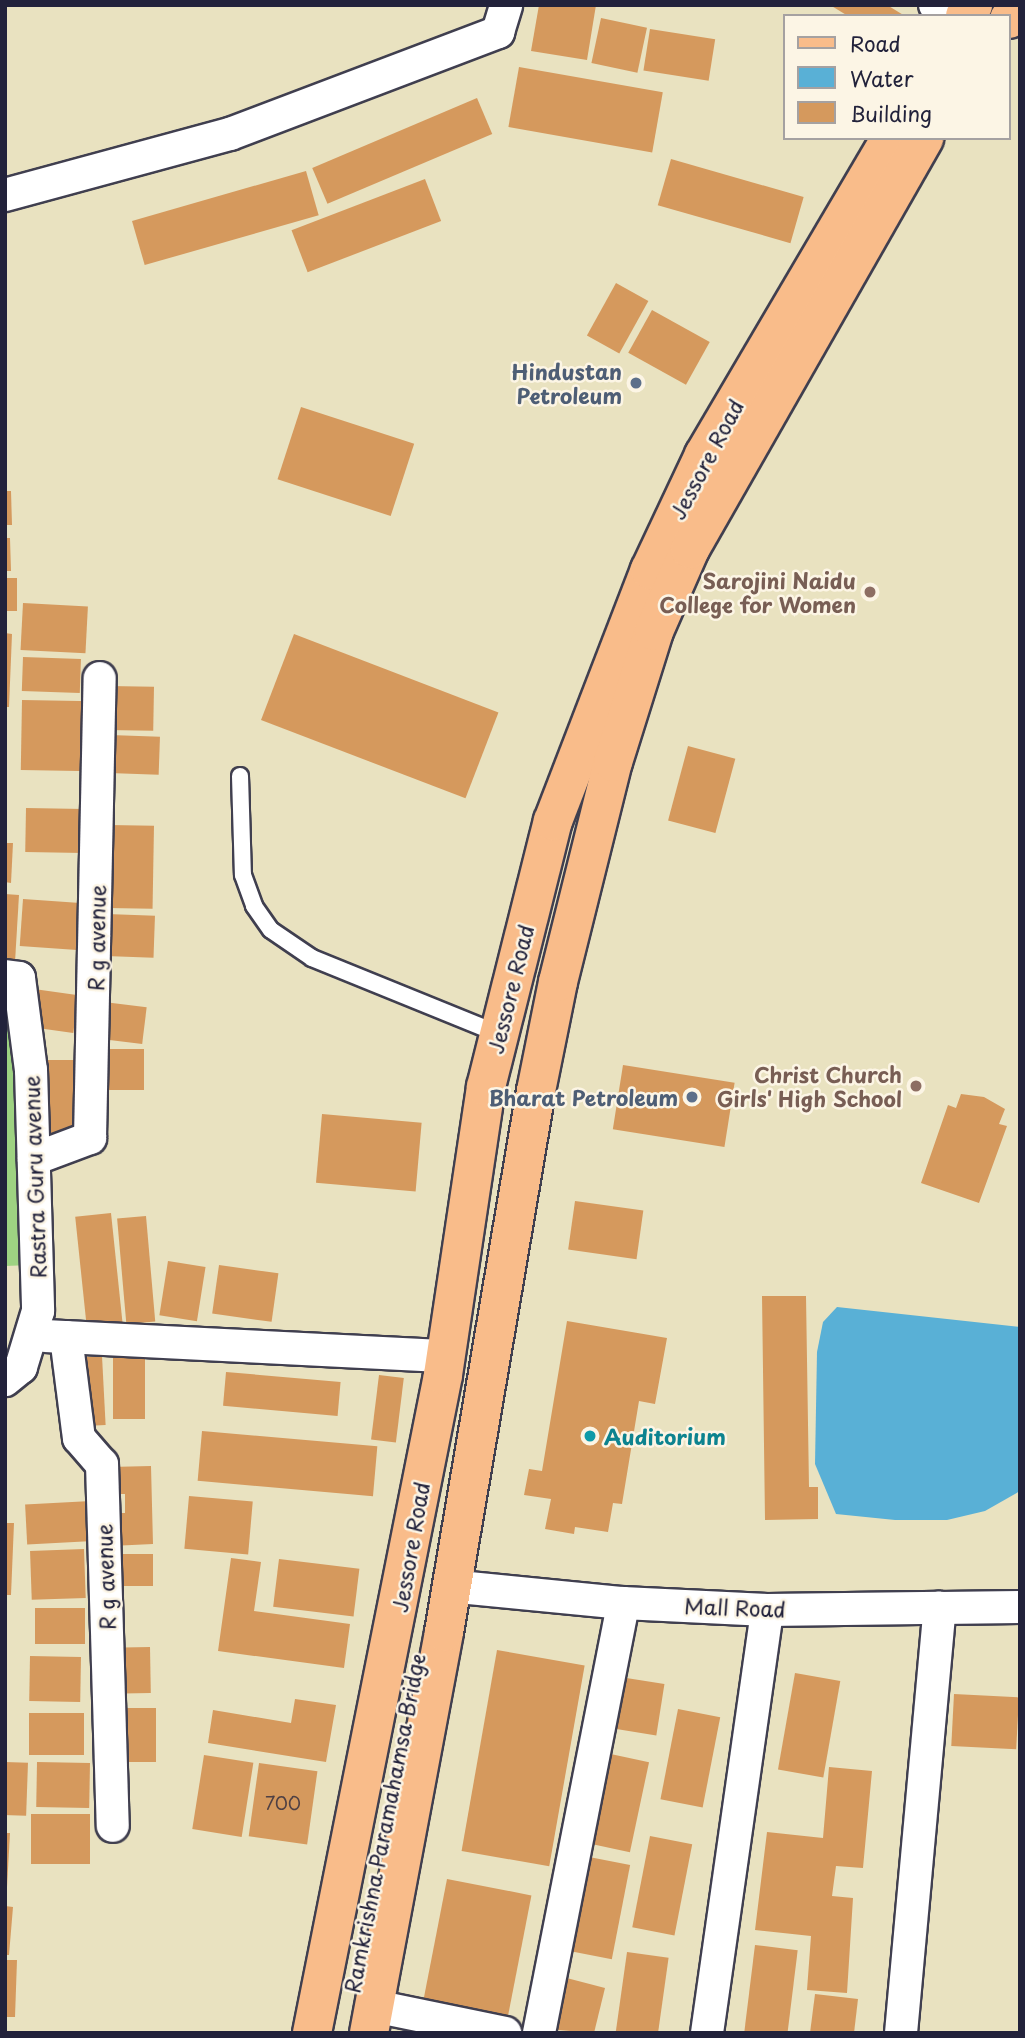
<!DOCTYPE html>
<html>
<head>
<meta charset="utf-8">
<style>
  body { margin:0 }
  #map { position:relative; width:1025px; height:2038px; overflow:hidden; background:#e9e2c0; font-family:"Playpen Sans",sans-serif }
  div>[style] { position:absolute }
  .green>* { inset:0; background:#9ed282 }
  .water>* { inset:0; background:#59b0d6 }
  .building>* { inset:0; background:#d5995d; transform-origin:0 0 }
  .roads { filter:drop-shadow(2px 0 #403f4f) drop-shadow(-2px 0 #403f4f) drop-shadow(0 2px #403f4f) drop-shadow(0 -2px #403f4f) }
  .lane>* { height:16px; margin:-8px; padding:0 8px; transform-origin:8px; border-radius:8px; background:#fff }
  .street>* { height:32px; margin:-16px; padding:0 16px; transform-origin:16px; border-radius:16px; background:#fff }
  .primary>* { height:38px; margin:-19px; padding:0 19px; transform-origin:19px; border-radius:19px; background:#f9bc8a }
  .dots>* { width:19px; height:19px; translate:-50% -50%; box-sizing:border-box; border:4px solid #fcf5e5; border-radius:50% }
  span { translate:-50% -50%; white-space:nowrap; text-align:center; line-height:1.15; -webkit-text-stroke:5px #fcf5e5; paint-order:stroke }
  .number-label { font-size:18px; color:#4f4044 }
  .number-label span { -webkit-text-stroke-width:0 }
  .service-label { font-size:21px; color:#4e5e75; font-weight:700 }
  .right { translate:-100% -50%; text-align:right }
  .street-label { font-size:21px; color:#22223b }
  .education-label { font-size:21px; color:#785e54; font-weight:700 }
  .culture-label { font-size:21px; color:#0d838f; font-weight:700 }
  .left { translate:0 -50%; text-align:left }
  .frame { position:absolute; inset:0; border:7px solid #22223b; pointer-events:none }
  .legend { position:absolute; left:783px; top:14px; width:228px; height:126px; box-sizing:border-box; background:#fcf5e5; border:2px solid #a5a1a1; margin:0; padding:9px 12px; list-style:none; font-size:21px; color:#22223b }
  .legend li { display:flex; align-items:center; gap:14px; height:35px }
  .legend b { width:35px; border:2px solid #a5a1a1 }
</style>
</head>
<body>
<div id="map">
  <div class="green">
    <i style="clip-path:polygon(5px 988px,31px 1265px,5px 1266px)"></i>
  </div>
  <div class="water">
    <i style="clip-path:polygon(837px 1307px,1020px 1327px,1020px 1491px,985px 1511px,947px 1520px,895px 1520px,836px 1514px,815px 1464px,817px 1352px,823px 1322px)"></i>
  </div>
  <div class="building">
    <i style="clip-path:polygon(539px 5px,596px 5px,587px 60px,531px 51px)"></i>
    <i style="clip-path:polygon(830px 5px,887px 5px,905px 16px,848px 16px)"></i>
    <i style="left:601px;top:18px;width:47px;height:46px;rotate:12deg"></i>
    <i style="left:650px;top:29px;width:66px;height:42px;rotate:9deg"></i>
    <i style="left:519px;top:67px;width:146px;height:61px;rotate:10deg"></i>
    <i style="left:477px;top:98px;width:39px;height:179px;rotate:67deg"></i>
    <i style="left:671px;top:159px;width:138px;height:48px;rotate:16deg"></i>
    <i style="left:306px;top:171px;width:46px;height:181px;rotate:74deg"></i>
    <i style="left:425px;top:179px;width:45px;height:143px;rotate:69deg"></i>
    <i style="left:616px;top:283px;width:37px;height:60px;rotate:29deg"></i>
    <i style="left:652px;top:310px;width:66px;height:49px;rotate:29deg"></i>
    <i style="left:301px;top:407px;width:119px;height:76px;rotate:18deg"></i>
    <i style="clip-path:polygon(5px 491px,11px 491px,12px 525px,5px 525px)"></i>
    <i style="clip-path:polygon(5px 538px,10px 538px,11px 571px,5px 571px)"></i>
    <i style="left:5px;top:578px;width:12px;height:33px"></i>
    <i style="left:23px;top:603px;width:65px;height:47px;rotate:3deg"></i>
    <i style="clip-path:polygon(5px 633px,12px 634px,9px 707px,5px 707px)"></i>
    <i style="left:294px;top:634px;width:219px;height:92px;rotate:21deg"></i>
    <i style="left:23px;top:657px;width:58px;height:34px;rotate:2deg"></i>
    <i style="left:108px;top:686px;width:46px;height:44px;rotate:1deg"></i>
    <i style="left:22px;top:700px;width:72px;height:70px;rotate:1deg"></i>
    <i style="left:110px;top:735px;width:50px;height:38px;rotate:2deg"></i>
    <i style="left:688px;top:746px;width:49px;height:77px;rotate:15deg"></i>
    <i style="left:26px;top:808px;width:58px;height:44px;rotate:1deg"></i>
    <i style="left:109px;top:825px;width:45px;height:83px;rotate:1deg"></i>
    <i style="clip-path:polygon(5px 843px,13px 843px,11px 883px,5px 882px)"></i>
    <i style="clip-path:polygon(5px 894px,19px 895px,15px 962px,5px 962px)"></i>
    <i style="left:23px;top:899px;width:61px;height:47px;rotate:4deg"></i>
    <i style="left:107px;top:914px;width:48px;height:42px;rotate:2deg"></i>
    <i style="left:34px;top:989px;width:45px;height:38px;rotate:8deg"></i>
    <i style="left:104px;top:1002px;width:43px;height:37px;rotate:7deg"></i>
    <i style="left:104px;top:1049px;width:40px;height:41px"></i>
    <i style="left:39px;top:1060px;width:41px;height:78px"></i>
    <i style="left:623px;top:1065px;width:113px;height:65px;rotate:9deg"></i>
    <i style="clip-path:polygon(961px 1094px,984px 1097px,1005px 1109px,999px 1124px,1007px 1126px,979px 1203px,921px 1183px,948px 1105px,956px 1108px)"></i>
    <i style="left:322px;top:1114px;width:100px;height:69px;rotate:5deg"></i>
    <i style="left:575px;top:1201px;width:69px;height:49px;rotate:8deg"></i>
    <i style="left:111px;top:1213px;width:111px;height:36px;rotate:84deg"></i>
    <i style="left:146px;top:1216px;width:106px;height:29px;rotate:85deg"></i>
    <i style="left:168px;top:1261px;width:38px;height:55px;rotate:9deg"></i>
    <i style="left:219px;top:1265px;width:60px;height:49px;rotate:8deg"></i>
    <i style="clip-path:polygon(762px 1296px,806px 1296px,809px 1487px,818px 1487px,818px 1519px,765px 1520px)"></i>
    <i style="clip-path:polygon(567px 1321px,667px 1338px,655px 1404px,639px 1401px,622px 1504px,613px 1503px,608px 1532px,575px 1527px,574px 1534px,545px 1529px,551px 1499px,524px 1495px,529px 1469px,542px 1471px)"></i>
    <i style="left:113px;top:1355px;width:32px;height:64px"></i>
    <i style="left:102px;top:1356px;width:69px;height:26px;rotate:87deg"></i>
    <i style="left:226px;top:1372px;width:115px;height:34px;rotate:5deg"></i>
    <i style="left:379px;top:1375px;width:25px;height:65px;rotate:7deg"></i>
    <i style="left:202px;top:1431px;width:176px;height:50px;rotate:5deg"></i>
    <i style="clip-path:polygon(151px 1466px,153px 1544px,111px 1546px,111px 1513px,125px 1513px,125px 1494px,110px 1494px,110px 1467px)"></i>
    <i style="left:189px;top:1496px;width:64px;height:53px;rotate:5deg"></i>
    <i style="left:91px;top:1501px;width:40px;height:66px;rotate:87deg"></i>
    <i style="clip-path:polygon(5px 1523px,14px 1523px,11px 1595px,5px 1595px)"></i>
    <i style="left:84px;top:1549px;width:49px;height:54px;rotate:88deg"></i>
    <i style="left:153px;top:1554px;width:32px;height:36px;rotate:90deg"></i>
    <i style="clip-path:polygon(231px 1558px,261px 1562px,254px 1611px,350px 1624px,344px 1668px,218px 1651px)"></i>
    <i style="left:279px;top:1559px;width:81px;height:48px;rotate:7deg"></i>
    <i style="left:35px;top:1608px;width:50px;height:36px"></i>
    <i style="left:150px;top:1647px;width:46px;height:41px;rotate:89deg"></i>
    <i style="left:497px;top:1650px;width:89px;height:204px;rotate:10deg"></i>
    <i style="left:30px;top:1656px;width:51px;height:45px;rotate:1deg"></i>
    <i style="left:795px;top:1673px;width:46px;height:98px;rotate:10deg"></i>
    <i style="left:620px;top:1677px;width:45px;height:52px;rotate:9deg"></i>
    <i style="left:954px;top:1694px;width:65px;height:52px;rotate:3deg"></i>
    <i style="clip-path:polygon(295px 1699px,336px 1705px,326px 1762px,208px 1743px,213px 1710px,291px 1723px)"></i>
    <i style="left:156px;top:1708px;width:54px;height:41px;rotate:90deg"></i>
    <i style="left:678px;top:1709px;width:43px;height:92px;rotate:11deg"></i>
    <i style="left:29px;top:1713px;width:55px;height:42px"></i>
    <i style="left:606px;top:1753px;width:44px;height:92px;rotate:12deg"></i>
    <i style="left:204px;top:1755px;width:50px;height:75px;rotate:9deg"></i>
    <i style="left:5px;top:1762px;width:23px;height:53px;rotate:2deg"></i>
    <i style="left:37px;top:1762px;width:53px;height:45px;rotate:1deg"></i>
    <i style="left:259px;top:1763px;width:59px;height:74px;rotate:8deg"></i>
    <i style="clip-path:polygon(829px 1767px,872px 1771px,863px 1868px,836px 1866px,832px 1896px,853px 1898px,847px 1993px,807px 1990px,811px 1936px,755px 1930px,767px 1832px,823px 1838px)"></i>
    <i style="left:31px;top:1814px;width:59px;height:50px"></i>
    <i style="clip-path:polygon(5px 1833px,10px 1833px,7px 1887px,5px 1887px)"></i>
    <i style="left:650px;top:1836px;width:43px;height:93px;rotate:11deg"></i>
    <i style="left:584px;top:1856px;width:47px;height:96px;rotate:11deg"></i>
    <i style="left:447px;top:1879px;width:86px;height:131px;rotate:11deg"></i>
    <i style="clip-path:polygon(5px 1906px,13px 1907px,9px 1955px,5px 1955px)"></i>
    <i style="left:755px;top:1945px;width:43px;height:89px;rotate:7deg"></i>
    <i style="left:627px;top:1952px;width:42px;height:82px;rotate:8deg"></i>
    <i style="clip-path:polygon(5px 1960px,17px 1960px,15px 2017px,5px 2017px)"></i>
    <i style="clip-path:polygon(559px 1976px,605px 1988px,594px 2033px,546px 2029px)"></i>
    <i style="clip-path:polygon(815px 1994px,858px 1999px,854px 2033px,810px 2033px)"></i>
  </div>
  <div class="roads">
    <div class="lane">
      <i style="left:240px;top:776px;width:99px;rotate:88.3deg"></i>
      <i style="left:243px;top:875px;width:33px;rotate:70deg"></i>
      <i style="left:254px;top:906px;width:29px;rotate:55deg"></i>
      <i style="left:271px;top:930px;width:50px;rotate:34.3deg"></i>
      <i style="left:312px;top:958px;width:202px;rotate:22.1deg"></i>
    </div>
    <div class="street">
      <i style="left:935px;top:5px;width:20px;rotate:33deg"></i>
      <i style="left:5px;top:195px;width:233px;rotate:-15.2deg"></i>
      <i style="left:230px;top:134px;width:287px;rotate:-20.8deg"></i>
      <i style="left:498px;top:32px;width:28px;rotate:-73deg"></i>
      <i style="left:5px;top:976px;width:14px;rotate:8deg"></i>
      <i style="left:19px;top:978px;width:93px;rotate:82.6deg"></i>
      <i style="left:31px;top:1070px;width:241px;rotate:88.3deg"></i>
      <i style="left:38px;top:1311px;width:59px;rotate:106.9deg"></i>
      <i style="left:21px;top:1367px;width:21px;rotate:141deg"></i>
      <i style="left:34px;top:1159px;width:60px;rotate:-20.6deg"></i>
      <i style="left:90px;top:1138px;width:460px;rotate:-88.8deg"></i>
      <i style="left:46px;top:1336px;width:400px;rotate:2.9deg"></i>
      <i style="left:66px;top:1337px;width:102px;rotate:82.7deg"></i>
      <i style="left:79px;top:1438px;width:35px;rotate:49deg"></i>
      <i style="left:102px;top:1464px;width:362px;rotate:88.3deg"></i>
      <i style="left:451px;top:1590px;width:9px;rotate:-21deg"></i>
      <i style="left:459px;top:1587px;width:165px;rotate:5.6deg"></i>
      <i style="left:623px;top:1603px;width:144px;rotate:2.8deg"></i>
      <i style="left:767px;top:1610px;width:253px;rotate:-0.7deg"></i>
      <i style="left:374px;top:2006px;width:134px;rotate:11.6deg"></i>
      <i style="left:539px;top:2033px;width:438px;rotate:-78.9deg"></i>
      <i style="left:707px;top:2033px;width:427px;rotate:-81.9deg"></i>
      <i style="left:901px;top:2033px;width:427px;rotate:-84.8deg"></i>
    </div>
    <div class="primary">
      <i style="left:965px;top:16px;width:14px;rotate:-54deg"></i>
      <i style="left:1009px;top:19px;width:18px;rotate:-52deg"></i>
      <i style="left:312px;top:2033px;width:671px;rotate:-78.74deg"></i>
      <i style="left:443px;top:1375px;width:291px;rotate:-81.5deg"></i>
      <i style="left:486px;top:1087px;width:274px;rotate:-75.9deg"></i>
      <i style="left:553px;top:821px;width:269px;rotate:-68.9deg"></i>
      <i style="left:650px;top:570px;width:127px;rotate:-64.8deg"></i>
      <i style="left:704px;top:455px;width:368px;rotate:-59.5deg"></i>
      <i style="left:369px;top:2033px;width:408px;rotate:-79.4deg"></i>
      <i style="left:444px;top:1632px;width:549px;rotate:-80.35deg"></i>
      <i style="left:536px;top:1091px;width:111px;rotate:-78.6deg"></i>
      <i style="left:558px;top:982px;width:227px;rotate:-76deg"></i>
      <i style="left:613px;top:762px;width:137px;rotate:-72.6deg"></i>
      <i style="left:654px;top:631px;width:90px;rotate:-66.3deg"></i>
      <i style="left:690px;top:549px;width:473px;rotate:-60.3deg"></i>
    </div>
  </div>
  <div class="dots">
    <i style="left:636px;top:383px;background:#5c6f8a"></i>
    <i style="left:870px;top:592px;background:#8d6e63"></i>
    <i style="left:916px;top:1086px;background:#8d6e63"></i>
    <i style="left:692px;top:1097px;background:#5c6f8a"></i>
    <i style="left:590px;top:1436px;background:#0f9aa8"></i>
  </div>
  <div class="number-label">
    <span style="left:283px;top:1803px">700</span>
  </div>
  <div class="service-label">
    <span class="right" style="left:622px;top:383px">Hindustan<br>Petroleum</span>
    <span class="right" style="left:678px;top:1097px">Bharat Petroleum</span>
  </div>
  <div class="street-label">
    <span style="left:706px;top:459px;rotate:-62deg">Jessore Road</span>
    <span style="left:96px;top:938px;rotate:-89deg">R g avenue</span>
    <span style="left:510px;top:989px;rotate:-76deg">Jessore Road</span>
    <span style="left:34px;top:1177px;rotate:-92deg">Rastra Guru avenue</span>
    <span style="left:410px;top:1547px;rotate:-80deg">Jessore Road</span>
    <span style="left:105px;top:1577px;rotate:-92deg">R g avenue</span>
    <span style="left:735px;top:1607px;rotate:2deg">Mall Road</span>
    <span style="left:384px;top:1823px;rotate:-79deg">Ramkrishna Paramahamsa Bridge</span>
  </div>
  <div class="education-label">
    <span class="right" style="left:856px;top:592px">Sarojini Naidu<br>College for Women</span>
    <span class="right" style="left:902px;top:1086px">Christ Church<br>Girls' High School</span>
  </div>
  <div class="culture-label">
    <span class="left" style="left:604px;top:1436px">Auditorium</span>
  </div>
  <div class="frame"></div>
  <ul class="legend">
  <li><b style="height:9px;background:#f9bc8a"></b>Road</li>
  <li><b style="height:19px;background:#59b0d6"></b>Water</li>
  <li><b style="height:19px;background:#d5995d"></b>Building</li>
  </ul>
</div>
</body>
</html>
